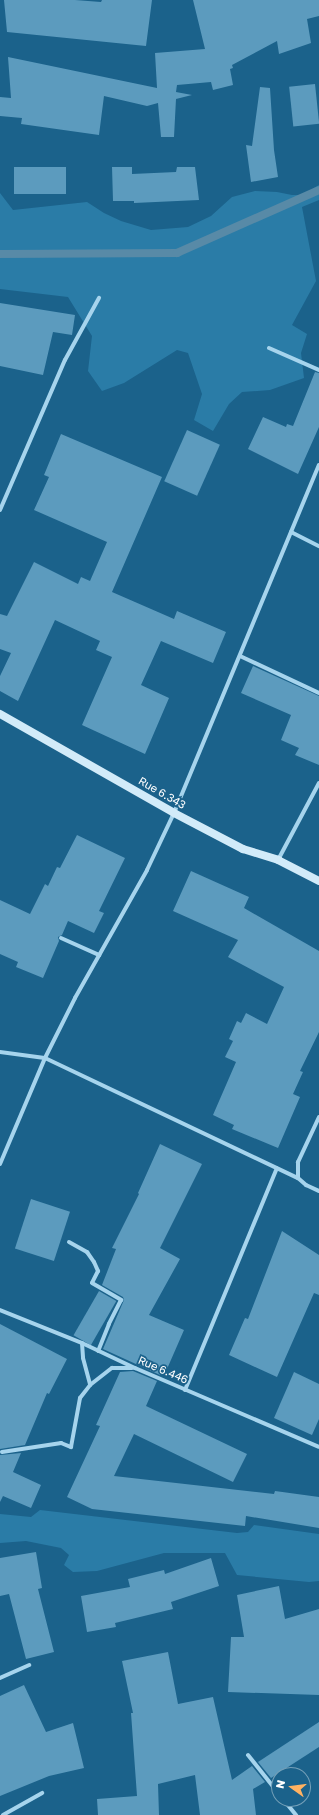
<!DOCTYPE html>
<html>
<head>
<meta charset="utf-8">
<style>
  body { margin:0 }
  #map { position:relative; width:319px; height:1815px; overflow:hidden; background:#1b628b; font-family:"Golos Text",sans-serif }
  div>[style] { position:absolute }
  .green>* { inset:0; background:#2a7ca7 }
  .stream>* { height:8px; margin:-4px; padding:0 4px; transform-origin:4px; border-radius:4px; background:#588aa7 }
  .building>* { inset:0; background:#5c9bbe; transform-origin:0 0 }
  .street>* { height:4px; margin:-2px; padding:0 2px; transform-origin:2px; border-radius:2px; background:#a6d4ed }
  .secondary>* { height:8px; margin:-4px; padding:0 4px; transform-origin:4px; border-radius:4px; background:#d2ebf9 }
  span { translate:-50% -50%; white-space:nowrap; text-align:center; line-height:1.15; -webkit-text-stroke:3.5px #1b628b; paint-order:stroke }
  .street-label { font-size:11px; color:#fff }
  .north { position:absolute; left:271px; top:1767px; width:40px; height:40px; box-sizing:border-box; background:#1b628b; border:1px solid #76a1b9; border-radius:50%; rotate:284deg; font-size:11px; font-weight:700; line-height:16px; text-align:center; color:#fff }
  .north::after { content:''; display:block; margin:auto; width:14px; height:18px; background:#ffb262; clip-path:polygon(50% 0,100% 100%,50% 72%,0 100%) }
</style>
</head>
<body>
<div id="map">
  <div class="green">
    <i style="clip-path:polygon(319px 185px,319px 200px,302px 207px,316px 281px,292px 325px,307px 334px,301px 353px,304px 378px,270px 390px,242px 392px,229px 404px,213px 431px,194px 420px,202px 394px,188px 353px,177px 350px,124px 383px,102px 391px,88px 371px,92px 336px,68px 297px,0 289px,0 193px,13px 210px,87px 202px,104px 213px,121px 221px,151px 230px,188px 227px,211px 216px,232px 197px,255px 191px,277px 192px,292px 195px,302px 195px)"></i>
    <i style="clip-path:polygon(40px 1510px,237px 1533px,248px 1532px,254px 1525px,319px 1534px,319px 1581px,309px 1582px,237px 1575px,225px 1553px,164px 1553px,97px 1571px,73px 1572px,64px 1565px,69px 1555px,61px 1548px,26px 1541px,0 1543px,0 1514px,31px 1517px)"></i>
  </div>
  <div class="stream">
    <i style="left:0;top:254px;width:177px;rotate:-0.3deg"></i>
    <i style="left:177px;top:253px;width:155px;rotate:-23.9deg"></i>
  </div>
  <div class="building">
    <i style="clip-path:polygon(4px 0,75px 0,101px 2px,102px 0,152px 0,146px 46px,7px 32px)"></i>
    <i style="clip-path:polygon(193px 0,319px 0,319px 16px,307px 19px,311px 43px,279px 54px,277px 41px,232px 65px,233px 68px,230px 69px,233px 85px,213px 90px,211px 82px,177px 85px,176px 92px,192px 95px,176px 99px,174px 137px,161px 137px,158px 103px,147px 106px,104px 96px,99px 135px,21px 124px,22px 118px,0 116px,0 97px,11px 98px,8px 57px,157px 88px,155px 53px,205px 49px)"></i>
    <i style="left:315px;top:84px;width:40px;height:26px;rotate:84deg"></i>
    <i style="clip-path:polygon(260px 87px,270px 88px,274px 150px,278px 177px,251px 182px,246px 145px,252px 146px)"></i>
    <i style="left:14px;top:167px;width:52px;height:27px"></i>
    <i style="clip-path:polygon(112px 167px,132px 167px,132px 174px,176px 172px,177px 167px,195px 167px,199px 200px,134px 203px,134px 201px,113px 201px)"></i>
    <i style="clip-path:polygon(0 303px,75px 315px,72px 335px,53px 332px,43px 375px,0 366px)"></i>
    <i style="clip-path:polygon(315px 372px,319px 373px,319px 427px,298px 474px,248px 449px,263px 417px,286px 427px,287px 424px,293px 426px)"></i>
    <i style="left:187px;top:430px;width:36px;height:56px;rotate:24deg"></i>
    <i style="clip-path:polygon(61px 434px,162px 477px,112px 592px,174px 619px,177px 611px,226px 632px,213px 663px,161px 641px,141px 685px,169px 698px,145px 754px,82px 725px,112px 657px,96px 650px,100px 641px,55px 620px,18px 701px,0 691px,0 676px,11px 653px,0 649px,0 614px,7px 616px,34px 562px,78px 584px,81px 577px,90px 581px,107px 542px,34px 510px,49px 477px,44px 475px)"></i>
    <i style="clip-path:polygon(253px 666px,319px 696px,319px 765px,295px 755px,299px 748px,281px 740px,291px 715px,241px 693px)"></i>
    <i style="clip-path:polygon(77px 835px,125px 858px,99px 911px,104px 913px,94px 933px,68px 921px,62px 935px,58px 937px,59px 941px,43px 978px,16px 967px,18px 962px,0 954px,0 900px,30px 914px,45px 884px,48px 886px,57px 867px,60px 868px)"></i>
    <i style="clip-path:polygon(191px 871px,249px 897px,244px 908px,319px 951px,319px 1032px,300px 1071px,303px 1072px,293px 1094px,300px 1097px,278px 1148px,232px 1129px,234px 1125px,213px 1115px,236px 1062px,225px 1057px,233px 1041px,229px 1039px,237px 1021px,241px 1023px,246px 1013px,267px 1024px,284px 987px,228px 957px,238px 940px,173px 911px)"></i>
    <i style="clip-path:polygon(160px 1144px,202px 1164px,160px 1248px,180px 1259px,149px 1315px,184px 1330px,167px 1369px,163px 1368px,160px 1375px,103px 1349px,124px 1300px,123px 1297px,102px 1285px,116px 1249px,112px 1248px,139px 1194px,138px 1193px)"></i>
    <i style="left:31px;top:1199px;width:41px;height:52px;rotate:18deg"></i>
    <i style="clip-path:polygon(282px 1231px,319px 1255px,319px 1295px,314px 1293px,277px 1377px,229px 1355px,245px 1318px,248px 1319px)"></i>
    <i style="left:99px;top:1291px;width:20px;height:51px;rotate:30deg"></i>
    <i style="clip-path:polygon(0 1324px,67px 1359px,49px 1394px,47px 1393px,25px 1445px,0 1449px)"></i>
    <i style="clip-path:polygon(133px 1371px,157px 1381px,146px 1406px,247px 1454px,233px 1482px,134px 1434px,114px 1476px,274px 1494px,275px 1491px,319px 1497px,319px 1528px,246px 1516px,245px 1526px,92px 1509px,67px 1497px,100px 1426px,96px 1425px,120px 1372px)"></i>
    <i style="clip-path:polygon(294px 1372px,319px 1384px,319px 1419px,312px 1435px,274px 1418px)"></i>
    <i style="clip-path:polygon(21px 1453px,13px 1472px,41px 1485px,31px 1508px,3px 1496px,0 1502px,0 1455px)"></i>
    <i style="clip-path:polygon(36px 1552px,42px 1588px,38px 1589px,54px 1652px,26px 1659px,9px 1594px,0 1596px,0 1558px)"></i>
    <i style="clip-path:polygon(211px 1558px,219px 1586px,171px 1602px,173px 1609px,115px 1623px,116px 1627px,87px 1632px,81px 1596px,130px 1587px,128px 1579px,164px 1570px,165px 1574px)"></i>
    <i style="clip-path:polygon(279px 1586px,285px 1619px,319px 1609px,319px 1695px,228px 1692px,231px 1637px,244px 1637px,237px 1595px)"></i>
    <i style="clip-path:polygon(168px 1652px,178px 1704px,213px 1697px,232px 1780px,252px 1766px,265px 1782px,253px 1789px,256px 1815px,200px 1815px,195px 1775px,158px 1784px,159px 1815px,98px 1815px,97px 1799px,137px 1796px,131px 1713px,133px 1713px,122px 1661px)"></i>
    <i style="clip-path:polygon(24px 1685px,46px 1732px,73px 1723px,84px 1768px,49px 1776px,0 1796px,0 1696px)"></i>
    <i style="clip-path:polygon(319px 1722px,319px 1747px,271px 1778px,258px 1762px)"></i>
  </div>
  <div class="street">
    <i style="left:269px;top:348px;width:55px;rotate:23.7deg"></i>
    <i style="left:0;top:510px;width:163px;rotate:-66.6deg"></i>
    <i style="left:65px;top:360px;width:71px;rotate:-61.3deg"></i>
    <i style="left:291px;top:532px;width:31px;rotate:27deg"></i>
    <i style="left:240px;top:656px;width:87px;rotate:25.1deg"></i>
    <i style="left:278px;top:860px;width:87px;rotate:-62deg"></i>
    <i style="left:61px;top:938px;width:42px;rotate:24.1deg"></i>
    <i style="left:0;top:1052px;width:45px;rotate:7.6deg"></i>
    <i style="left:45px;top:1058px;width:280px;rotate:25.4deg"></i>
    <i style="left:319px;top:1117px;width:50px;rotate:115deg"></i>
    <i style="left:298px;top:1162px;width:16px;rotate:90deg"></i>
    <i style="left:298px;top:1178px;width:11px;rotate:41deg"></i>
    <i style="left:306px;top:1185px;width:14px;rotate:25deg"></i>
    <i style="left:0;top:1164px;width:115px;rotate:-67deg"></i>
    <i style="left:45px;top:1058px;width:67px;rotate:-63.4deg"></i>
    <i style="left:75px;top:998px;width:147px;rotate:-60.6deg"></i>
    <i style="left:147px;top:870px;width:63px;rotate:-64.7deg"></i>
    <i style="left:174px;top:813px;width:377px;rotate:-67.4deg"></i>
    <i style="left:69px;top:1242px;width:21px;rotate:29deg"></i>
    <i style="left:87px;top:1252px;width:12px;rotate:55deg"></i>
    <i style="left:94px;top:1262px;width:10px;rotate:66deg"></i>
    <i style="left:98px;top:1271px;width:13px;rotate:117deg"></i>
    <i style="left:92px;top:1283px;width:34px;rotate:30deg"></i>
    <i style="left:121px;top:1300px;width:27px;rotate:117deg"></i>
    <i style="left:109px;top:1324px;width:29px;rotate:112deg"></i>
    <i style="left:0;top:1310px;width:88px;rotate:21.9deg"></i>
    <i style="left:82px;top:1343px;width:59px;rotate:25.3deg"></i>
    <i style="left:135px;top:1368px;width:200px;rotate:23.2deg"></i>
    <i style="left:82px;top:1343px;width:15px;rotate:86deg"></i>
    <i style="left:83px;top:1358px;width:28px;rotate:75deg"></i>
    <i style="left:185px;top:1390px;width:240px;rotate:-67.5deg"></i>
    <i style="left:2px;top:1452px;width:60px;rotate:-8.7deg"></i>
    <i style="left:61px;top:1443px;width:11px;rotate:22deg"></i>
    <i style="left:71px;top:1447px;width:50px;rotate:-79.6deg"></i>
    <i style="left:80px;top:1398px;width:16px;rotate:-52deg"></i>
    <i style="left:90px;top:1385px;width:28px;rotate:-38deg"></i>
    <i style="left:112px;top:1368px;width:20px"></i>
    <i style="left:0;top:1678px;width:32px;rotate:-24deg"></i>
    <i style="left:248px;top:1755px;width:50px;rotate:51.5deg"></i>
    <i style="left:283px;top:1799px;width:21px;rotate:51deg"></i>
    <i style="left:3px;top:1815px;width:45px;rotate:-29.4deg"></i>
  </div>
  <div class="secondary">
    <i style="left:0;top:714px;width:200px;rotate:29.6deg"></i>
    <i style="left:174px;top:813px;width:78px;rotate:27.6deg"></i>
    <i style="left:243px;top:849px;width:37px;rotate:17deg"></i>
    <i style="left:278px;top:860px;width:46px;rotate:27.1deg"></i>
  </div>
  <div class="street-label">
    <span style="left:162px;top:793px;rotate:30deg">Rue 6.343</span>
    <span style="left:163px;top:1370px;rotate:23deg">Rue 6.446</span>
  </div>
  <div class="north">N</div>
</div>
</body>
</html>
